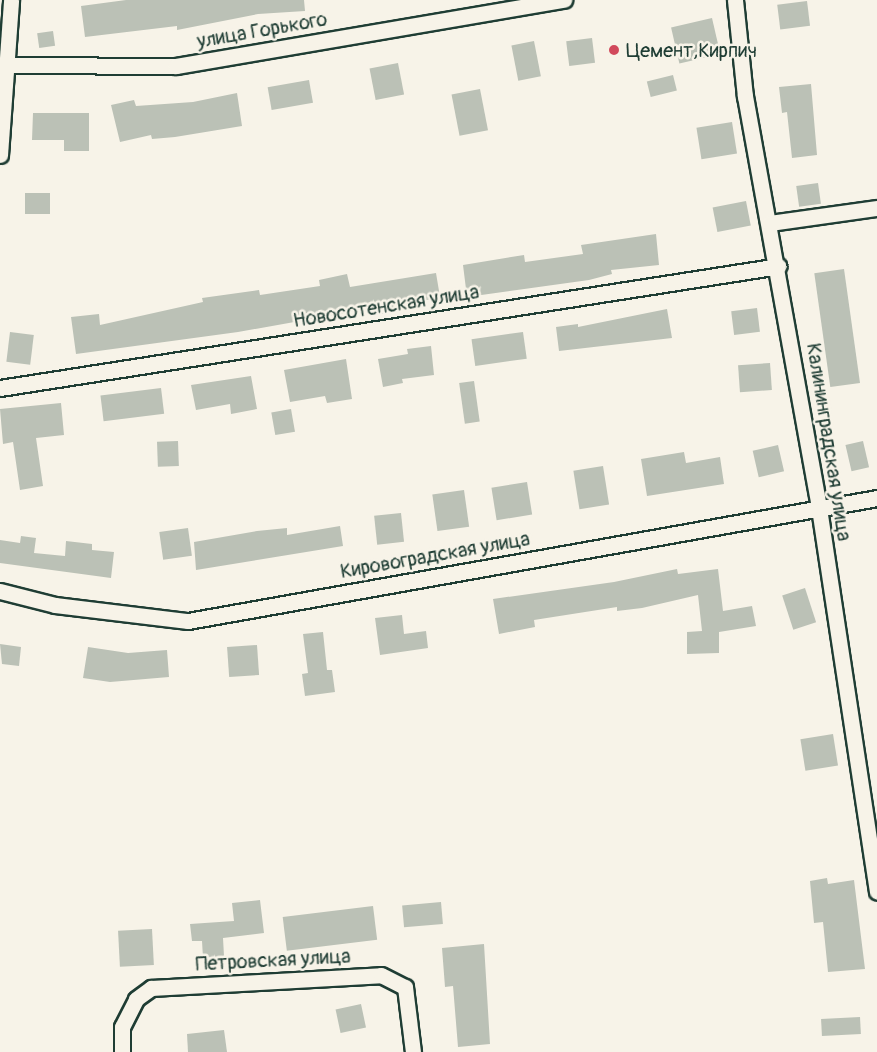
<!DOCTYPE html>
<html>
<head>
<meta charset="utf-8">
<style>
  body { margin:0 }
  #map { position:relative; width:877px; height:1052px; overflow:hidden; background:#f7f3e8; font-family:Pangolin,sans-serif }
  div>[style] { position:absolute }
  .building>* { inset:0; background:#bbc1b6; transform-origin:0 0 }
  .roads { filter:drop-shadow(2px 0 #1f3d34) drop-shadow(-2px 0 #1f3d34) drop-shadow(0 2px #1f3d34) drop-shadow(0 -2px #1f3d34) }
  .minor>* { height:15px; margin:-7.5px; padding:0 7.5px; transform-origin:7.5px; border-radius:7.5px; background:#f7f3e8 }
  .dots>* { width:16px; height:16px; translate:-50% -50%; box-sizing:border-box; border:3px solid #f7f3e8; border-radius:50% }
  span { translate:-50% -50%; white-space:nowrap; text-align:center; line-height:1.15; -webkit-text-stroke:5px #f7f3e8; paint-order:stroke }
  .street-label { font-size:20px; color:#1f3d34 }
  .poi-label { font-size:20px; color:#1f3d34 }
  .left { translate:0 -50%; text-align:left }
</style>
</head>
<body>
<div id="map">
  <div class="building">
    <i style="clip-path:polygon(126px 0,304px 0,305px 11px,258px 14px,177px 30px,177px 26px,85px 37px,81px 6px)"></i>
    <i style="left:807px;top:1px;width:25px;height:30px;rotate:83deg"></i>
    <i style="left:712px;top:18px;width:37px;height:42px;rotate:77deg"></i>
    <i style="left:53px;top:31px;width:15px;height:16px;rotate:82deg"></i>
    <i style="left:592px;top:38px;width:25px;height:26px;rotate:83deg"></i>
    <i style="left:534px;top:41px;width:36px;height:23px;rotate:79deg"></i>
    <i style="left:398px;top:63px;width:32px;height:29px;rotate:79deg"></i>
    <i style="left:673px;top:75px;width:16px;height:27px;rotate:76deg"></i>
    <i style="left:309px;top:80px;width:23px;height:42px;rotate:80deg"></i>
    <i style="clip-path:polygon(811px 84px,817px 155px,792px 158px,787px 112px,782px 113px,779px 87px)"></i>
    <i style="left:480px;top:89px;width:42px;height:29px;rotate:79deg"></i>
    <i style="clip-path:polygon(237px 93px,242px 126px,175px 137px,152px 139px,151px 135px,120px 142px,111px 105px,134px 100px,136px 106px,193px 102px)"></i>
    <i style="clip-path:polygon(33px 113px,89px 113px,89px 151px,64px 151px,64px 140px,32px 140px)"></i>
    <i style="left:732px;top:122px;width:32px;height:36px;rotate:81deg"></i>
    <i style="left:818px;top:183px;width:21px;height:22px;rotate:82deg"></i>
    <i style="left:25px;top:193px;width:25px;height:21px"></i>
    <i style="left:746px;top:201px;width:25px;height:34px;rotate:79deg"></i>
    <i style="clip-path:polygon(656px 234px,659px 265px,611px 270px,612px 274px,589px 280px,467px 297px,463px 265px,524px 255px,525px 262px,583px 254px,581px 245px)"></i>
    <i style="left:844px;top:269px;width:115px;height:30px;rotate:82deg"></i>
    <i style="clip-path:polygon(436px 273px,440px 297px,404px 305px,404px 309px,380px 314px,378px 307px,238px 332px,76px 354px,71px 317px,99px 314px,100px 325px,203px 302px,202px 298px,259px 290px,260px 295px,320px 286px,319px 280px,347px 274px,350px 287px)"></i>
    <i style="left:757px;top:308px;width:24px;height:26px;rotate:83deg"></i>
    <i style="clip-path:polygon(667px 309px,672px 338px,559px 351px,556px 327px,578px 324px,578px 327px)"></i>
    <i style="left:10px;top:332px;width:24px;height:30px;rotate:7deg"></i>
    <i style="left:523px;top:332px;width:27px;height:52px;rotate:82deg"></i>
    <i style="clip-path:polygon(431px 346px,434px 375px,402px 379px,403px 383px,383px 387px,378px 359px,408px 354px,407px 349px)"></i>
    <i style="clip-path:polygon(346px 359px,352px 399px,327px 403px,325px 396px,290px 402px,284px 370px)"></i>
    <i style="left:770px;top:363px;width:27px;height:32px;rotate:86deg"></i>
    <i style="clip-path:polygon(251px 376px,257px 409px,231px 414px,230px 404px,196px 410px,191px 385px)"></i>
    <i style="left:474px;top:381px;width:41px;height:15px;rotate:82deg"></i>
    <i style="left:161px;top:388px;width:26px;height:61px;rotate:83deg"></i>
    <i style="clip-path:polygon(61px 403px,64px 435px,36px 438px,43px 486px,20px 490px,13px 442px,3px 444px,0 409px)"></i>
    <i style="left:291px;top:409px;width:23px;height:20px;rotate:80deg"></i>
    <i style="left:178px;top:441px;width:25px;height:21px;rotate:88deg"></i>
    <i style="left:863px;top:441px;width:27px;height:18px;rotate:77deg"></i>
    <i style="left:778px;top:445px;width:27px;height:26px;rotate:77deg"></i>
    <i style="clip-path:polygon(684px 452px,686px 463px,720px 457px,724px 484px,647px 496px,641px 459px)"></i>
    <i style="left:603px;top:466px;width:39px;height:30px;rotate:81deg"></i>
    <i style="left:527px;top:482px;width:33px;height:36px;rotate:81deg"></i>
    <i style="left:464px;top:490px;width:37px;height:32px;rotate:82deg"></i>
    <i style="left:401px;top:513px;width:29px;height:27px;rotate:84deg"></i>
    <i style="clip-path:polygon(340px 526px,343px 546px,196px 570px,194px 542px,257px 531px,287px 528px,287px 535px)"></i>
    <i style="left:188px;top:528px;width:28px;height:29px;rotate:82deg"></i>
    <i style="clip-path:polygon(21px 536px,36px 538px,34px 553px,65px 556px,66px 541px,92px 544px,92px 550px,114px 552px,111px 578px,0 563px,0 540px,20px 543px)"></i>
    <i style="clip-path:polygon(677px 569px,678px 574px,718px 569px,723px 611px,752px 606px,756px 626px,719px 632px,719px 653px,687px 654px,687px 632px,702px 631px,698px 595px,642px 608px,617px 611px,617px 607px,534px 620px,535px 627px,499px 634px,493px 599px,614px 582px)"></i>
    <i style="left:805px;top:588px;width:36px;height:24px;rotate:72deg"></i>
    <i style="clip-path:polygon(402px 615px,404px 634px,426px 631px,428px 648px,380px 655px,375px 618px)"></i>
    <i style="clip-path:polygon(323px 632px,327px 670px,332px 670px,335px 692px,305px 696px,302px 674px,308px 673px,303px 634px)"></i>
    <i style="clip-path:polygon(0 644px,21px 647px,19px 666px,2px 664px)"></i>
    <i style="left:257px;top:645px;width:30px;height:30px;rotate:86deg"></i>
    <i style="clip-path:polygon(88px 647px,128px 653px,167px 650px,169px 677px,110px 682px,83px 678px)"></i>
    <i style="left:833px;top:734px;width:32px;height:33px;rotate:81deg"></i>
    <i style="clip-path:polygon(827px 878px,828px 884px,854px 880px,865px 969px,828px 972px,823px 922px,814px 923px,810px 881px)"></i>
    <i style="clip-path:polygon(260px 900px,264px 933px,223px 938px,224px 956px,203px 958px,202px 941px,192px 941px,190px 924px,234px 921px,232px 903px)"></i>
    <i style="left:441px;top:902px;width:22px;height:39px;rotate:85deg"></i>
    <i style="left:373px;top:906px;width:34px;height:91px;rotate:83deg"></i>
    <i style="left:152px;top:929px;width:36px;height:34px;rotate:87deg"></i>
    <i style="clip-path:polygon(484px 944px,490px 1044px,458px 1047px,453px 986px,445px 987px,442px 948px)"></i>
    <i style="left:361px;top:1004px;width:24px;height:26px;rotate:78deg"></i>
    <i style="left:860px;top:1017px;width:17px;height:39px;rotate:87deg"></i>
    <i style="clip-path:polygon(224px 1030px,227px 1052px,188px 1052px,187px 1034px)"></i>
  </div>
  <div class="roads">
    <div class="minor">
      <i style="left:735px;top:0;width:97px;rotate:84.1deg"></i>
      <i style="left:745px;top:96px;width:419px;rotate:79.8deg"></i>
      <i style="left:819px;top:508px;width:388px;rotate:81.4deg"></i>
      <i style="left:0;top:65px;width:176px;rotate:0.3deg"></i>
      <i style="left:176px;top:66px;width:394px;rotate:-9.7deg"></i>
      <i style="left:0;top:155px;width:155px;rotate:-85.9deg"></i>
      <i style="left:770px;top:223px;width:108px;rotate:-8deg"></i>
      <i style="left:0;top:388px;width:788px;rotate:-8.9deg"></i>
      <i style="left:0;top:591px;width:57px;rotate:14.3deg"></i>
      <i style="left:55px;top:605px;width:134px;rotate:6.9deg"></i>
      <i style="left:188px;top:621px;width:700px;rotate:-10.12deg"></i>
      <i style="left:122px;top:1052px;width:25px;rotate:-90deg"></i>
      <i style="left:122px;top:1027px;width:31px;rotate:-63deg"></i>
      <i style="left:136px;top:999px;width:19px;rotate:-36deg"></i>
      <i style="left:151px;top:988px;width:230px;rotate:-3.2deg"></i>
      <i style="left:381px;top:975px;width:27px;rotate:27deg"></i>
      <i style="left:405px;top:987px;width:65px;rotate:83deg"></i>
    </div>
  </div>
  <div class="dots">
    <i style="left:614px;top:50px;background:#d1495b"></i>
  </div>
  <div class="street-label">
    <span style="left:262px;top:30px;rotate:-10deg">улица Горького</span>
    <span style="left:386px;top:306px;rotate:-9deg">Новосотенская улица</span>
    <span style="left:829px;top:442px;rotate:81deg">Калининградская улица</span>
    <span style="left:435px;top:555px;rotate:-10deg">Кировоградская улица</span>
    <span style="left:273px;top:960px;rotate:-3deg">Петровская улица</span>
  </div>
  <div class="poi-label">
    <span class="left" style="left:626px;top:50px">Цемент,Кирпич</span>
  </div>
</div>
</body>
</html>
